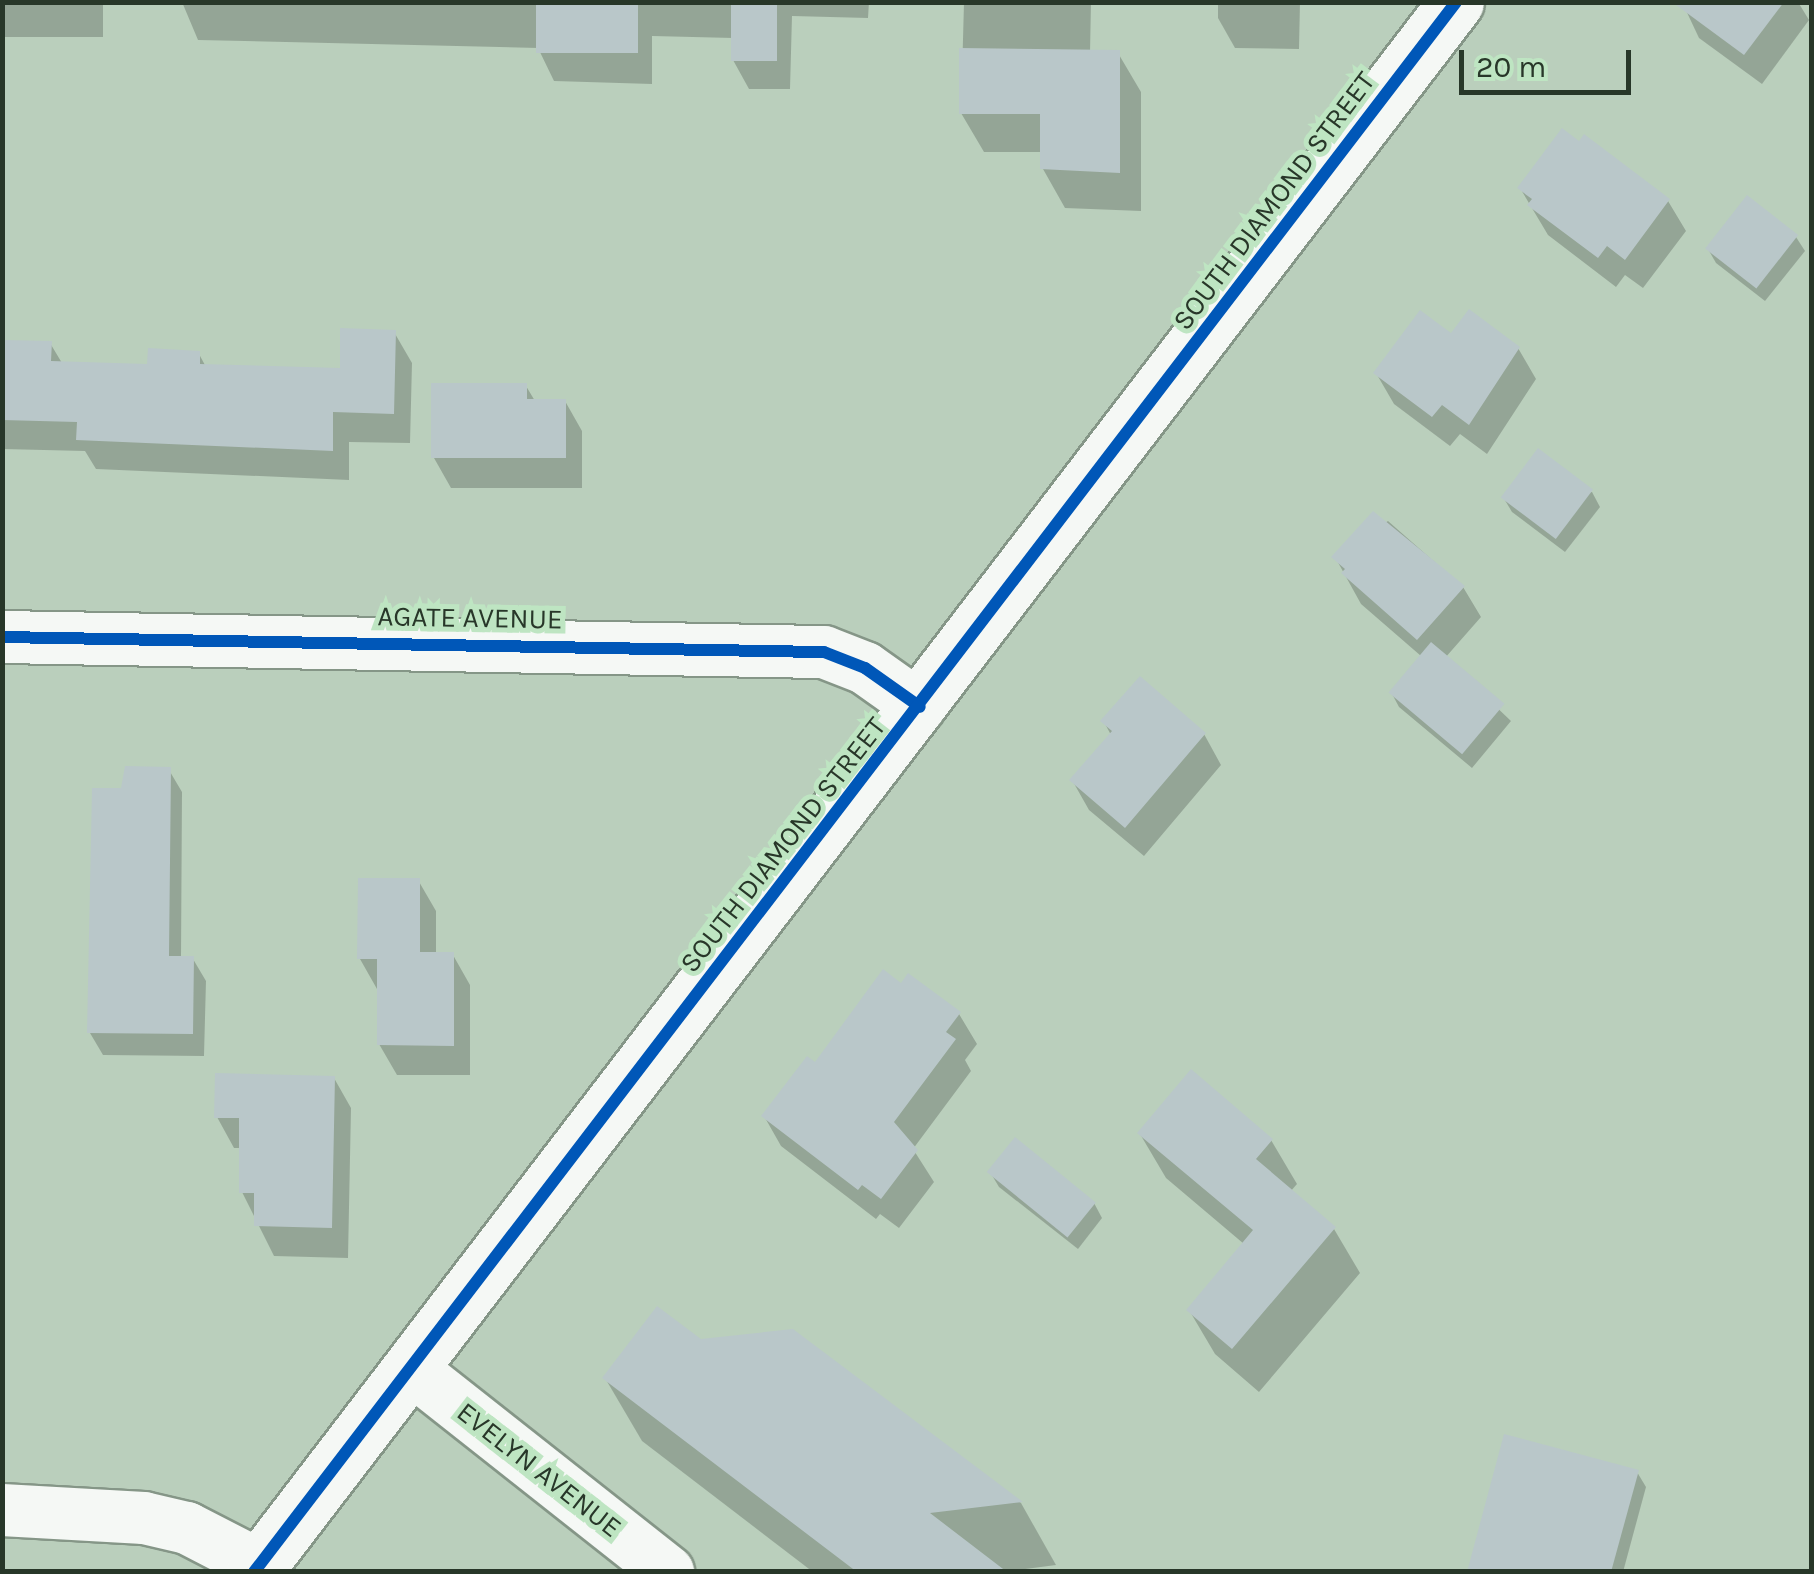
<!DOCTYPE html>
<html>
<head>
<meta charset="utf-8">
<style>
  body { margin:0 }
  #map { position:relative; width:1814px; height:1574px; overflow:hidden; background:#bacfbc; font-family:Karla,sans-serif }
  div>[style] { position:absolute }
  .shadow>* { inset:0; background:#0003; transform-origin:0 0 }
  .building>* { inset:0; background:#b9c7c9; transform-origin:0 0 }
  .roads { filter:drop-shadow(2px 0 #859687) drop-shadow(-2px 0 #859687) drop-shadow(0 2px #859687) drop-shadow(0 -2px #859687) }
  .minor>* { height:52px; margin:-26px; padding:0 26px; transform-origin:26px; border-radius:26px; background:#f5f8f5 }
  .tertiary>* { height:55px; margin:-27.5px; padding:0 27.5px; transform-origin:27.5px; border-radius:27.5px; background:#f5f8f5 }
  .cycleway>* { height:12px; margin:-6px; padding:0 6px; transform-origin:6px; border-radius:6px; background:#0057b8 }
  span { translate:-50% -50%; white-space:nowrap; text-align:center; line-height:1.15; -webkit-text-stroke:10px #bee5c2; paint-order:stroke }
  .street-label { font-size:28px; color:#283729 }
  .frame { position:absolute; inset:0; border:5px solid #283729; pointer-events:none }
  .scale { position:absolute; left:1459px; top:50px; width:172px; height:45px; box-sizing:border-box; border:5px solid #283729; border-top:0; padding-left:12px; font-size:30px; line-height:35px; white-space:nowrap; color:#283729; -webkit-text-stroke:8px #bee5c2; paint-order:stroke }
</style>
</head>
<body>
<div id="map">
  <div class="shadow">
    <i style="left:2px;top:2px;width:101px;height:35px"></i>
    <i style="clip-path:polygon(182px 2px,869px 2px,868px 18px,792px 16px,790px 89px,749px 89px,733px 60px,733px 38px,652px 36px,652px 84px,554px 81px,538px 48px,198px 40px)"></i>
    <i style="clip-path:polygon(964px 2px,1091px 2px,1090px 53px,1118px 53px,1141px 92px,1141px 211px,1065px 208px,1043px 169px,1043px 152px,984px 152px,961px 113px)"></i>
    <i style="clip-path:polygon(1218px 2px,1300px 2px,1299px 49px,1235px 48px,1218px 18px)"></i>
    <i style="clip-path:polygon(1682px 2px,1798px 2px,1809px 20px,1762px 84px,1699px 38px)"></i>
    <i style="clip-path:polygon(1585px 138px,1668px 201px,1686px 231px,1643px 288px,1625px 275px,1616px 287px,1548px 235px,1520px 188px)"></i>
    <i style="clip-path:polygon(1796px 237px,1805px 251px,1765px 301px,1716px 263px,1708px 249px)"></i>
    <i style="clip-path:polygon(394px 332px,412px 363px,410px 443px,349px 442px,349px 480px,96px 469px,85px 451px,2px 449px,2px 342px,50px 343px,62px 363px,149px 367px,199px 354px,206px 367px,342px 370px)"></i>
    <i style="clip-path:polygon(1452px 337px,1518px 348px,1536px 379px,1487px 454px,1460px 434px,1450px 446px,1394px 404px,1376px 373px)"></i>
    <i style="clip-path:polygon(526px 386px,535px 401px,565px 401px,582px 431px,582px 488px,451px 488px,434px 458px)"></i>
    <i style="clip-path:polygon(1592px 492px,1600px 507px,1565px 552px,1512px 512px,1503px 497px)"></i>
    <i style="clip-path:polygon(1388px 521px,1463px 587px,1481px 617px,1445px 658px,1511px 721px,1472px 768px,1399px 707px,1391px 692px,1421px 656px,1361px 604px,1335px 557px)"></i>
    <i style="clip-path:polygon(1104px 722px,1204px 734px,1221px 765px,1144px 856px,1089px 810px,1072px 780px,1111px 735px)"></i>
    <i style="clip-path:polygon(169px 770px,182px 792px,181px 959px,193px 959px,206px 981px,204px 1056px,103px 1055px,90px 1033px,124px 791px)"></i>
    <i style="clip-path:polygon(418px 880px,436px 911px,436px 955px,453px 955px,470px 985px,470px 1075px,397px 1075px,379px 1044px,377px 989px,360px 959px)"></i>
    <i style="clip-path:polygon(902px 986px,959px 1014px,977px 1044px,965px 1060px,971px 1071px,913px 1149px,934px 1182px,899px 1228px,880px 1214px,876px 1219px,781px 1146px,764px 1116px)"></i>
    <i style="clip-path:polygon(334px 1078px,351px 1108px,348px 1258px,274px 1256px,242px 1192px,242px 1148px,234px 1148px,217px 1117px)"></i>
    <i style="clip-path:polygon(1140px 1134px,1271px 1140px,1297px 1184px,1290px 1192px,1334px 1229px,1360px 1273px,1259px 1392px,1215px 1354px,1189px 1310px,1244px 1244px,1166px 1178px)"></i>
    <i style="clip-path:polygon(990px 1172px,1094px 1203px,1102px 1218px,1078px 1249px,999px 1187px)"></i>
    <i style="clip-path:polygon(792px 1332px,1021px 1503px,1056px 1565px,1003px 1572px,813px 1572px,642px 1441px,605px 1378px,700px 1342px)"></i>
    <i style="clip-path:polygon(1637px 1472px,1646px 1487px,1623px 1572px,1470px 1572px)"></i>
  </div>
  <div class="building">
    <i style="left:536px;top:2px;width:102px;height:51px"></i>
    <i style="left:731px;top:2px;width:46px;height:59px"></i>
    <i style="clip-path:polygon(1672px 2px,1784px 2px,1744px 55px)"></i>
    <i style="clip-path:polygon(959px 48px,1120px 50px,1120px 173px,1040px 169px,1040px 114px,959px 114px)"></i>
    <i style="clip-path:polygon(1562px 128px,1579px 141px,1584px 134px,1670px 199px,1625px 260px,1607px 246px,1598px 258px,1527px 205px,1532px 199px,1517px 188px)"></i>
    <i style="left:1747px;top:195px;width:65px;height:68px;rotate:38deg"></i>
    <i style="clip-path:polygon(1469px 309px,1520px 347px,1469px 425px,1442px 405px,1432px 417px,1373px 373px,1420px 310px,1451px 333px)"></i>
    <i style="clip-path:polygon(340px 328px,396px 330px,394px 414px,333px 412px,333px 451px,76px 440px,77px 422px,2px 420px,2px 340px,52px 341px,51px 361px,147px 364px,148px 348px,200px 351px,200px 364px,340px 368px)"></i>
    <i style="clip-path:polygon(431px 383px,527px 383px,527px 399px,566px 399px,566px 458px,431px 458px)"></i>
    <i style="left:1538px;top:448px;width:69px;height:62px;rotate:37deg"></i>
    <i style="clip-path:polygon(1373px 511px,1465px 586px,1417px 640px,1341px 573px,1345px 569px,1331px 557px)"></i>
    <i style="left:1431px;top:642px;width:96px;height:66px;rotate:40deg"></i>
    <i style="clip-path:polygon(1140px 676px,1206px 733px,1125px 828px,1069px 780px,1112px 731px,1100px 721px)"></i>
    <i style="clip-path:polygon(125px 766px,171px 767px,169px 956px,194px 956px,193px 1034px,87px 1033px,92px 788px,121px 788px)"></i>
    <i style="clip-path:polygon(358px 878px,420px 878px,420px 952px,454px 952px,454px 1046px,377px 1045px,377px 959px,357px 959px)"></i>
    <i style="clip-path:polygon(883px 969px,901px 983px,908px 973px,961px 1012px,946px 1032px,956px 1039px,894px 1122px,918px 1150px,881px 1199px,862px 1185px,858px 1190px,761px 1116px,807px 1056px,815px 1062px)"></i>
    <i style="clip-path:polygon(1191px 1069px,1273px 1139px,1256px 1159px,1336px 1227px,1232px 1349px,1186px 1310px,1253px 1230px,1137px 1133px)"></i>
    <i style="clip-path:polygon(215px 1073px,335px 1076px,332px 1228px,254px 1226px,254px 1193px,239px 1193px,239px 1118px,214px 1118px)"></i>
    <i style="left:1015px;top:1137px;width:104px;height:45px;rotate:39deg"></i>
    <i style="clip-path:polygon(657px 1306px,701px 1339px,793px 1329px,1023px 1502px,930px 1513px,1007px 1572px,857px 1572px,602px 1378px)"></i>
    <i style="clip-path:polygon(1504px 1434px,1639px 1470px,1611px 1572px,1467px 1572px)"></i>
  </div>
  <div class="roads">
    <div class="minor">
      <i style="left:2px;top:637px;width:822px;rotate:1.05deg"></i>
      <i style="left:824px;top:652px;width:44px;rotate:21.3deg"></i>
      <i style="left:865px;top:668px;width:67px;rotate:35.3deg"></i>
      <i style="left:410px;top:1368px;width:329px;rotate:38.3deg"></i>
      <i style="left:2px;top:1510px;width:142px;rotate:3.2deg"></i>
      <i style="left:144px;top:1518px;width:44px;rotate:13.1deg"></i>
      <i style="left:187px;top:1528px;width:81px;rotate:27.2deg"></i>
    </div>
    <div class="tertiary">
      <i style="left:254px;top:1572px;width:1977px;rotate:-52.56deg"></i>
    </div>
  </div>
  <div class="cycleway">
    <i style="left:2px;top:637px;width:822px;rotate:1.05deg"></i>
    <i style="left:824px;top:652px;width:44px;rotate:21.3deg"></i>
    <i style="left:865px;top:668px;width:67px;rotate:35.3deg"></i>
    <i style="left:254px;top:1572px;width:1977px;rotate:-52.56deg"></i>
  </div>
  <div class="street-label">
    <span style="left:1274px;top:201px;rotate:-53deg">SOUTH DIAMOND STREET</span>
    <span style="left:470px;top:618px;rotate:1deg">AGATE AVENUE</span>
    <span style="left:783px;top:845px;rotate:-52deg">SOUTH DIAMOND STREET</span>
    <span style="left:539px;top:1470px;rotate:38deg">EVELYN AVENUE</span>
  </div>
  <div class="frame"></div>
  <div class="scale">20 m</div>
</div>
</body>
</html>
